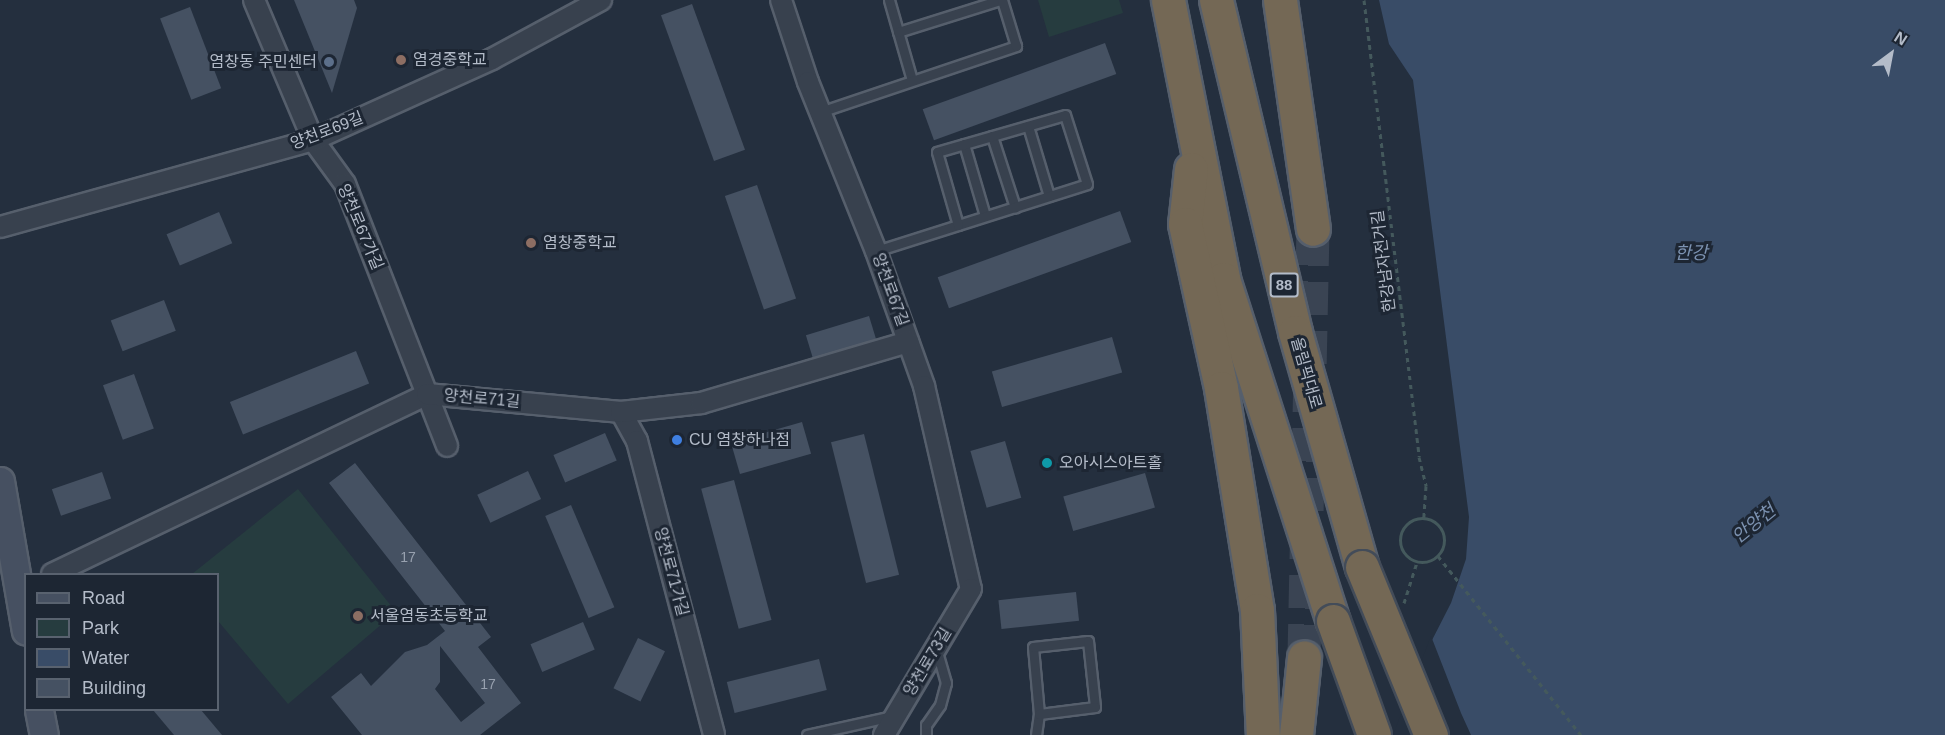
<!DOCTYPE html>
<html>
<head>
<meta charset="utf-8">
<style>
  body { margin:0 }
  #map { position:relative; width:1945px; height:735px; overflow:hidden; background:#242f3e; font-family:Arial,"Noto Sans KR",sans-serif }
  div>[style] { position:absolute }
  .green>* { inset:0; background:#263c3f }
  .water>* { inset:0; background:#394c67 }
  .pier>* { inset:0; background:#242f3e }
  .building>* { inset:0; background:#455162; transform-origin:0 0 }
  .highway-tunnel>* { height:33px; margin-top:-16.5px; transform-origin:0; background:repeating-linear-gradient(90deg,#3a4453 0 33px,transparent 0 49px) }
  .path>* { height:3px; margin-top:-1.5px; transform-origin:0; background:repeating-linear-gradient(90deg,#44595c 0 4.5px,transparent 0 9px) }
  .path>.ring { margin:-1.5px; padding:0; box-sizing:content-box; background:none; border:3px solid #44595c; border-radius:50% }
  .roads { filter:drop-shadow(2px 0 #565f6c) drop-shadow(-2px 0 #565f6c) drop-shadow(0 2px #565f6c) drop-shadow(0 -2px #565f6c) }
  .lane>* { height:9px; margin:-4.5px; padding:0 4.5px; transform-origin:4.5px; border-radius:4.5px; background:#38414e }
  .street>* { height:20px; margin:-10px; padding:0 10px; transform-origin:10px; border-radius:10px; background:#38414e }
  .secondary>* { height:27px; margin:-13.5px; padding:0 13.5px; transform-origin:13.5px; border-radius:13.5px; background:#465061 }
  .highway>* { height:33px; margin:-16.5px; padding:0 16.5px; transform-origin:16.5px; border-radius:16.5px; background:#746855 }
  .bridges { filter:drop-shadow(2px 0 #434c59) drop-shadow(-2px 0 #434c59) drop-shadow(0 2px #434c59) drop-shadow(0 -2px #434c59) }
  .highway-bridge>* { height:33px; margin:-16.5px; padding:0 16.5px; transform-origin:16.5px; border-radius:16.5px; background:#746855 }
  .dots>* { width:16px; height:16px; translate:-50% -50%; box-sizing:border-box; border:3px solid #1d2633; border-radius:50% }
  span { translate:-50% -50%; white-space:nowrap; text-align:center; line-height:1.15; -webkit-text-stroke:6px #1d2633; paint-order:stroke }
  .number-label { font-size:14px; color:#98a1af }
  .number-label span { -webkit-text-stroke-width:0 }
  .shield-label span { padding:2px 4px; background:#1d2633; border:2px solid; border-radius:4px; -webkit-text-stroke-width:0 }
  .shield-label { font-size:15px; color:#b4bcc9; font-weight:700 }
  .poi-label { font-size:16px; color:#b4bcc9 }
  .left { translate:0 -50%; text-align:left }
  .right { translate:-100% -50%; text-align:right }
  .street-label { font-size:16px; color:#b4bcc9 }
  .water-label { font-size:18px; color:#7c92b1; font-style:italic }
  .legend { position:absolute; left:24px; top:573px; width:195px; height:138px; box-sizing:border-box; background:#1d2633; border:2px solid #59626f; margin:0; padding:8px 10px; list-style:none; font-size:18px; color:#b4bcc9 }
  .legend li { display:flex; align-items:center; gap:12px; height:30px }
  .legend b { width:30px; border:2px solid #59626f }
  .north { position:absolute; left:1861px; top:24px; width:60px; height:60px; -webkit-text-stroke:4px #1d2633; paint-order:stroke; rotate:32deg; font-size:16px; font-weight:700; line-height:24px; text-align:center; color:#b4bcc9 }
  .north::after { content:''; display:block; margin:auto; width:21px; height:27px; background:#b4bcc9; clip-path:polygon(50% 0,100% 100%,50% 72%,0 100%) }
</style>
</head>
<body>
<div id="map">
  <div class="green">
    <i style="clip-path:polygon(1038px 0,1119px 0,1123px 13px,1049px 37px)"></i>
    <i style="clip-path:polygon(298px 489px,396px 612px,288px 704px,218px 621px,218px 574px,192px 574px)"></i>
  </div>
  <div class="water">
    <i style="clip-path:polygon(1379px 0,1945px 0,1945px 735px,1396px 735px,1428px 648px,1451px 603px,1466px 559px,1469px 517px,1413px 80px,1389px 44px)"></i>
  </div>
  <div class="pier">
    <i style="clip-path:polygon(1431px 636px,1461px 713px,1471px 735px,1393px 735px)"></i>
  </div>
  <div class="building">
    <i style="clip-path:polygon(294px 0,354px 0,357px 8px,332px 93px)"></i>
    <i style="left:692px;top:4px;width:155px;height:33px;rotate:70deg"></i>
    <i style="left:190px;top:7px;width:87px;height:32px;rotate:69deg"></i>
    <i style="left:1105px;top:43px;width:33px;height:194px;rotate:70deg"></i>
    <i style="left:757px;top:185px;width:120px;height:34px;rotate:71deg"></i>
    <i style="left:1120px;top:211px;width:33px;height:194px;rotate:70deg"></i>
    <i style="left:219px;top:212px;width:34px;height:57px;rotate:67deg"></i>
    <i style="left:164px;top:300px;width:33px;height:57px;rotate:69deg"></i>
    <i style="left:869px;top:316px;width:24px;height:66px;rotate:73deg"></i>
    <i style="left:1112px;top:337px;width:37px;height:125px;rotate:74deg"></i>
    <i style="left:356px;top:351px;width:35px;height:136px;rotate:68deg"></i>
    <i style="left:134px;top:374px;width:58px;height:33px;rotate:70deg"></i>
    <i style="left:802px;top:422px;width:33px;height:74px;rotate:74deg"></i>
    <i style="left:605px;top:433px;width:30px;height:56px;rotate:67deg"></i>
    <i style="left:864px;top:434px;width:145px;height:34px;rotate:76deg"></i>
    <i style="left:1005px;top:441px;width:59px;height:36px;rotate:74deg"></i>
    <i style="clip-path:polygon(evenodd,355px 463px,491px 637px,478px 647px,521px 703px,480px 735px,362px 735px,331px 697px,361px 673px,371px 686px,405px 652px,427px 645px,445px 631px,329px 483px,355px 463px,440px 646px,485px 703px,461px 722px,435px 689px,440px 682px,440px 646px)"></i>
    <i style="left:528px;top:471px;width:31px;height:56px;rotate:65deg"></i>
    <i style="left:102px;top:472px;width:28px;height:53px;rotate:71deg"></i>
    <i style="left:1145px;top:473px;width:36px;height:85px;rotate:74deg"></i>
    <i style="left:734px;top:480px;width:145px;height:34px;rotate:75deg"></i>
    <i style="left:571px;top:505px;width:111px;height:28px;rotate:67deg"></i>
    <i style="left:1076px;top:592px;width:29px;height:78px;rotate:84deg"></i>
    <i style="left:583px;top:622px;width:30px;height:57px;rotate:67deg"></i>
    <i style="left:638px;top:638px;width:30px;height:56px;rotate:26deg"></i>
    <i style="left:819px;top:659px;width:32px;height:95px;rotate:76deg"></i>
    <i style="clip-path:polygon(153px 710px,201px 710px,222px 735px,174px 735px)"></i>
  </div>
  <div class="highway-tunnel">
    <i style="left:1304px;top:657px;width:428px;rotate:-88.8deg"></i>
  </div>
  <div class="path">
    <i style="left:1364px;top:0;width:460px;rotate:83.1deg"></i>
    <i style="left:1419px;top:457px;width:30px;rotate:76deg"></i>
    <i style="left:1426px;top:486px;width:32px;rotate:94deg"></i>
    <i class="ring" style="left:1400px;top:518px;width:41px;height:41px"></i>
    <i style="left:1438px;top:556px;width:229px;rotate:51.4deg"></i>
    <i style="left:1404px;top:603px;width:43px;rotate:-72.4deg"></i>
  </div>
  <div class="roads">
    <div class="lane">
      <i style="left:889px;top:0;width:83px;rotate:74deg"></i>
      <i style="left:898px;top:32px;width:107px;rotate:-17.4deg"></i>
      <i style="left:820px;top:112px;width:207px;rotate:-18.6deg"></i>
      <i style="left:1016px;top:46px;width:48px;rotate:-106.9deg"></i>
      <i style="left:1028px;top:126px;width:73px;rotate:73.3deg"></i>
      <i style="left:992px;top:136px;width:75px;rotate:72.1deg"></i>
      <i style="left:964px;top:144px;width:75px;rotate:73.7deg"></i>
      <i style="left:876px;top:251px;width:221px;rotate:-17.6deg"></i>
      <i style="left:1087px;top:184px;width:72px;rotate:-107.7deg"></i>
      <i style="left:1065px;top:115px;width:133px;rotate:163.9deg"></i>
      <i style="left:937px;top:152px;width:76px;rotate:74deg"></i>
      <i style="left:807px;top:735px;width:88px;rotate:-12.5deg"></i>
      <i style="left:926px;top:735px;width:10px;rotate:-90deg"></i>
      <i style="left:926px;top:725px;width:24px;rotate:-55deg"></i>
      <i style="left:940px;top:705px;width:23px;rotate:-75deg"></i>
      <i style="left:946px;top:683px;width:33px;rotate:-106deg"></i>
      <i style="left:1036px;top:735px;width:21px;rotate:-82deg"></i>
      <i style="left:1039px;top:714px;width:67px;rotate:-95.1deg"></i>
      <i style="left:1033px;top:647px;width:55px;rotate:-6.2deg"></i>
      <i style="left:1088px;top:641px;width:66px;rotate:83.9deg"></i>
      <i style="left:1095px;top:707px;width:56px;rotate:172.9deg"></i>
    </div>
    <div class="street">
      <i style="left:254px;top:0;width:152px;rotate:67.1deg"></i>
      <i style="left:313px;top:140px;width:54px;rotate:54deg"></i>
      <i style="left:345px;top:184px;width:281px;rotate:68.7deg"></i>
      <i style="left:781px;top:0;width:86px;rotate:71.8deg"></i>
      <i style="left:808px;top:82px;width:182px;rotate:68.1deg"></i>
      <i style="left:876px;top:251px;width:143px;rotate:70.4deg"></i>
      <i style="left:924px;top:386px;width:208px;rotate:77deg"></i>
      <i style="left:971px;top:589px;width:170px;rotate:120.8deg"></i>
      <i style="left:0;top:227px;width:325px;rotate:-15.5deg"></i>
      <i style="left:313px;top:140px;width:196px;rotate:-24.3deg"></i>
      <i style="left:492px;top:59px;width:124px;rotate:-28.4deg"></i>
      <i style="left:621px;top:412px;width:33px;rotate:61deg"></i>
      <i style="left:637px;top:441px;width:304px;rotate:75.3deg"></i>
      <i style="left:52px;top:574px;width:416px;rotate:-25.6deg"></i>
      <i style="left:427px;top:394px;width:195px;rotate:5.3deg"></i>
      <i style="left:621px;top:412px;width:81px;rotate:-6.4deg"></i>
      <i style="left:701px;top:403px;width:216px;rotate:-16.4deg"></i>
    </div>
    <div class="secondary">
      <i style="left:0;top:481px;width:152px;rotate:80.2deg"></i>
      <i style="left:39px;top:710px;width:25px;rotate:79deg"></i>
    </div>
    <div class="highway">
      <i style="left:1168px;top:0;width:284px;rotate:78.8deg"></i>
      <i style="left:1223px;top:279px;width:359px;rotate:72.2deg"></i>
      <i style="left:1216px;top:0;width:341px;rotate:76.6deg"></i>
      <i style="left:1295px;top:332px;width:244px;rotate:74.1deg"></i>
      <i style="left:1280px;top:0;width:231px;rotate:81.8deg"></i>
      <i style="left:1191px;top:169px;width:55px;rotate:96.2deg"></i>
      <i style="left:1185px;top:224px;width:168px;rotate:77.6deg"></i>
      <i style="left:1221px;top:388px;width:225px;rotate:80.8deg"></i>
      <i style="left:1257px;top:610px;width:125px;rotate:87.3deg"></i>
      <i style="left:1296px;top:735px;width:78px;rotate:-84.1deg"></i>
    </div>
  </div>
  <div class="bridges">
    <div class="highway-bridge">
      <i style="left:1362px;top:567px;width:182px;rotate:67.7deg"></i>
      <i style="left:1333px;top:621px;width:121px;rotate:70.2deg"></i>
    </div>
  </div>
  <div class="dots">
    <i style="left:401px;top:60px;background:#8d6e63"></i>
    <i style="left:329px;top:62px;background:#5c6f8a"></i>
    <i style="left:531px;top:243px;background:#8d6e63"></i>
    <i style="left:677px;top:440px;background:#3f7fe0"></i>
    <i style="left:1047px;top:463px;background:#0f9aa8"></i>
    <i style="left:358px;top:616px;background:#8d6e63"></i>
  </div>
  <div class="number-label">
    <span style="left:408px;top:557px">17</span>
    <span style="left:488px;top:684px">17</span>
  </div>
  <div class="shield-label">
    <span style="left:1284px;top:285px">88</span>
  </div>
  <div class="poi-label">
    <span class="left" style="left:413px;top:60px">염경중학교</span>
    <span class="right" style="left:317px;top:62px">염창동 주민센터</span>
    <span class="left" style="left:543px;top:243px">염창중학교</span>
    <span class="left" style="left:689px;top:440px">CU 염창하나점</span>
    <span class="left" style="left:1059px;top:463px">오아시스아트홀</span>
    <span class="left" style="left:370px;top:616px">서울염동초등학교</span>
  </div>
  <div class="street-label">
    <span style="left:327px;top:131px;rotate:-21deg">양천로69길</span>
    <span style="left:360px;top:227px;rotate:67deg">양천로67가길</span>
    <span style="left:1384px;top:261px;rotate:-97deg">한강남자전거길</span>
    <span style="left:890px;top:290px;rotate:70deg">양천로67길</span>
    <span style="left:1306px;top:373px;rotate:74deg">올림픽대로</span>
    <span style="left:482px;top:399px;rotate:5deg">양천로71길</span>
    <span style="left:671px;top:572px;rotate:75deg">양천로71가길</span>
    <span style="left:928px;top:662px;rotate:-59deg">양천로73길</span>
  </div>
  <div class="water-label">
    <span style="left:1691px;top:253px">한강</span>
    <span style="left:1754px;top:524px;rotate:-39deg">안양천</span>
  </div>
  <ul class="legend">
  <li><b style="height:8px;background:#465061"></b>Road</li>
  <li><b style="height:16px;background:#263c3f"></b>Park</li>
  <li><b style="height:16px;background:#394c67"></b>Water</li>
  <li><b style="height:16px;background:#455162"></b>Building</li>
  </ul>
  <div class="north">N</div>
</div>
</body>
</html>
